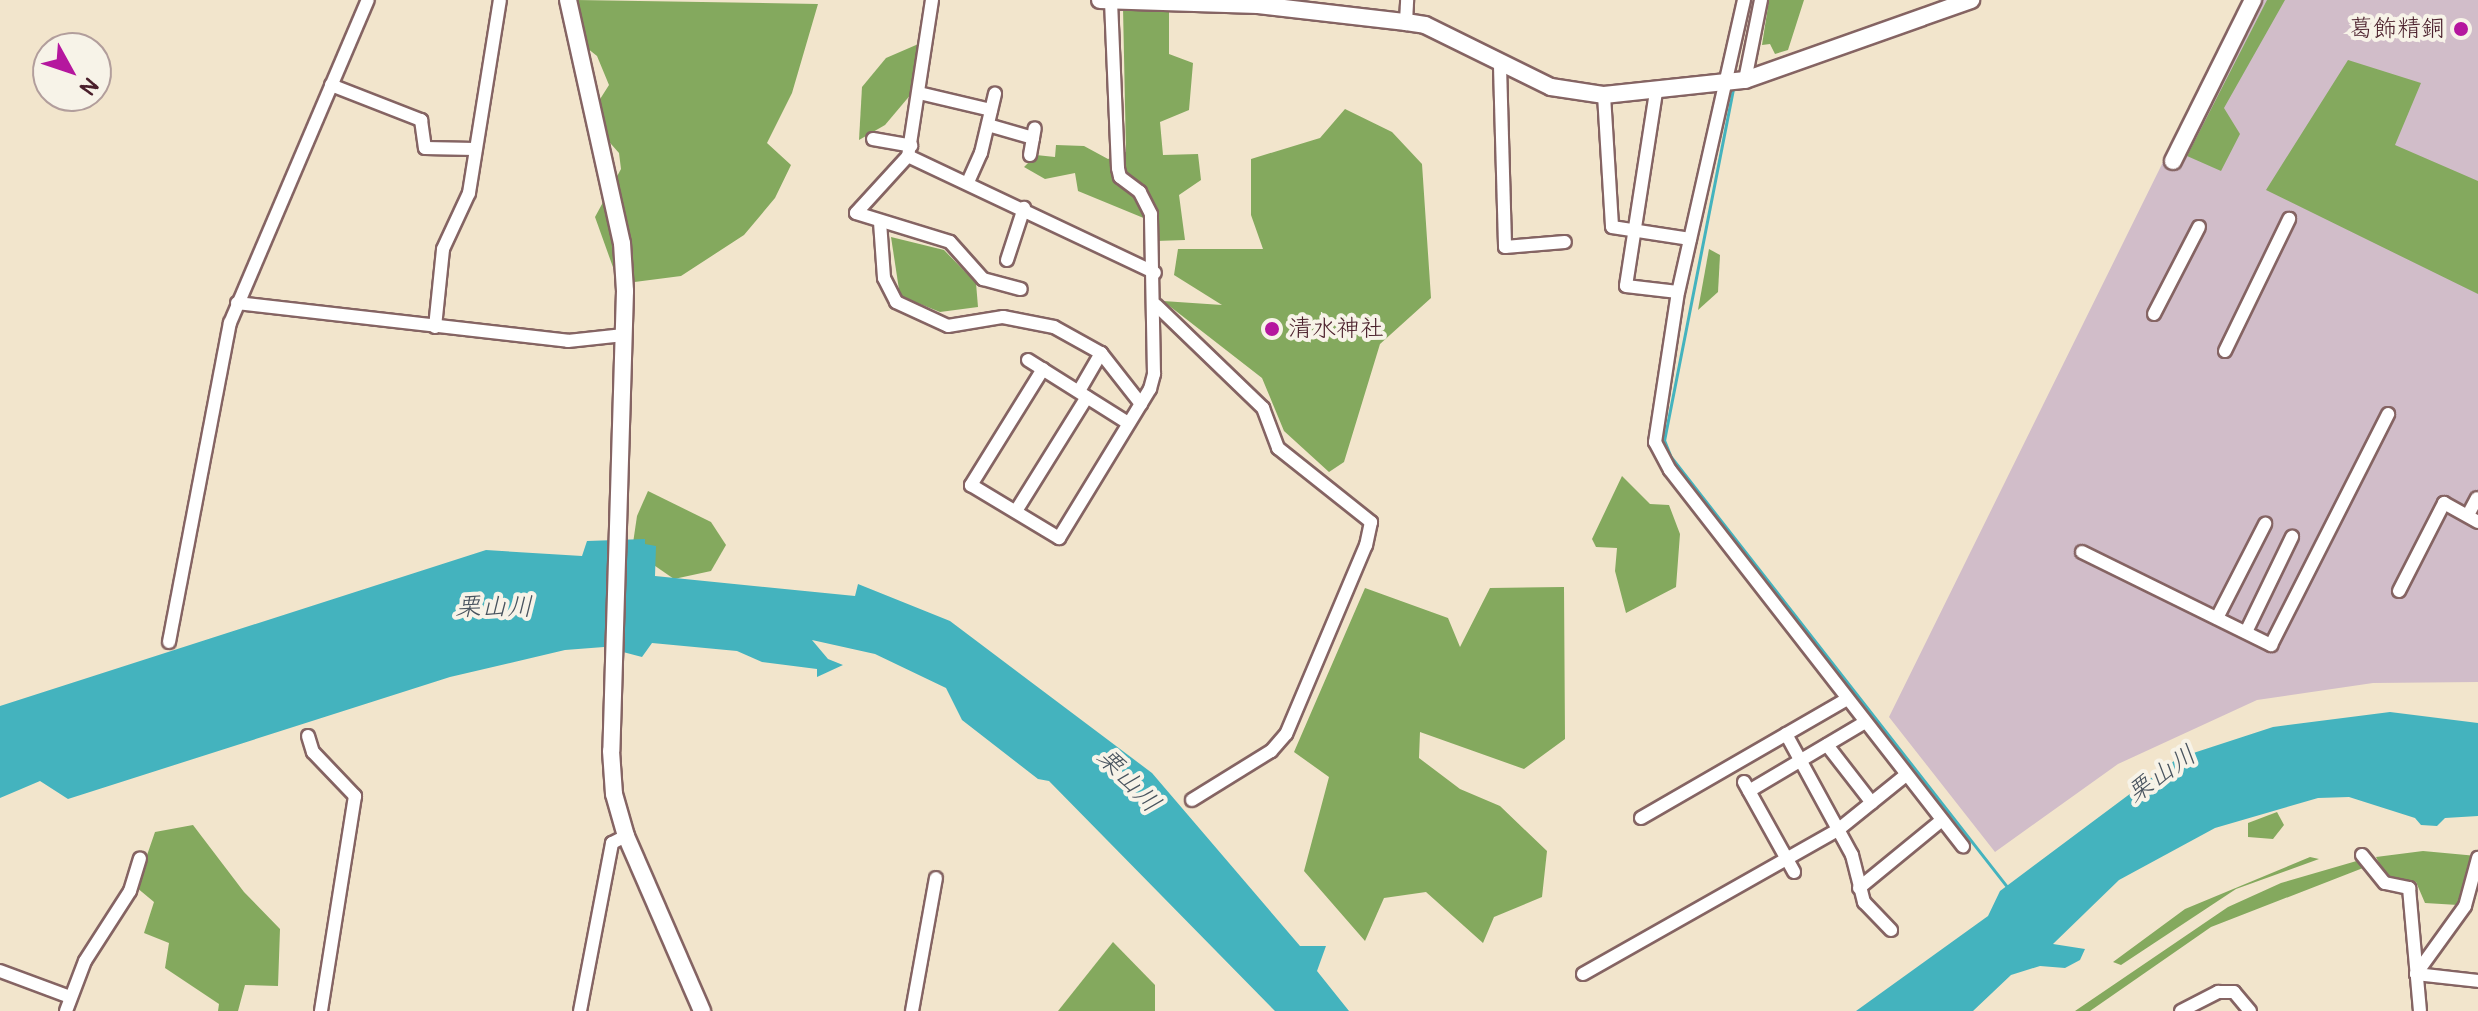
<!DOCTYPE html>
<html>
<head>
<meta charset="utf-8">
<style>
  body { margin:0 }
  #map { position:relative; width:2478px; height:1011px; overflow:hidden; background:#f2e5cc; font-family:Pangolin,"Klee One",sans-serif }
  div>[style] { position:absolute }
  .industrial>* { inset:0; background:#d1bdc9 }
  .forest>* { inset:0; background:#84a95e }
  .water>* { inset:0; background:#44b3be }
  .stream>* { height:3px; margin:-1.5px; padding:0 1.5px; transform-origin:1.5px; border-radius:1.5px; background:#44b3be }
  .roads { filter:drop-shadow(2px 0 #856463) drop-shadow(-2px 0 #856463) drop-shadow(0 2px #856463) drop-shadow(0 -2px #856463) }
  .street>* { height:12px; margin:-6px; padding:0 6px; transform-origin:6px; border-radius:6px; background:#fff }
  .secondary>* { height:16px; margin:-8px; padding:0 8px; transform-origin:8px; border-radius:8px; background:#fff }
  .dots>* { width:22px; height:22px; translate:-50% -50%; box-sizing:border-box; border:4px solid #f7f3e8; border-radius:50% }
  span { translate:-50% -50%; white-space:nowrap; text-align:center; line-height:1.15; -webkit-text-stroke:8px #f7f3e8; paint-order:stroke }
  .poi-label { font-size:24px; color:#4a1f2b }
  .right { translate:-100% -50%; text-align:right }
  .left { translate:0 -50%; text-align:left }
  .water-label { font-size:26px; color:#48535e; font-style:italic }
  .north { position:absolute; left:32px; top:32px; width:80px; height:80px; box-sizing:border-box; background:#f7f3e8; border:2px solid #b29e9c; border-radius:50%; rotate:130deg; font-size:22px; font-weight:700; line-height:32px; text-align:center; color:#4a1f2b }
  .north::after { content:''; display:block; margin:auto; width:28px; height:36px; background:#b5179e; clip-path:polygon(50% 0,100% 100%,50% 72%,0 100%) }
</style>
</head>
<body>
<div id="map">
  <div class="industrial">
    <i style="clip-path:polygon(2243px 0,2478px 0,2478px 682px,2373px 683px,2257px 700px,2118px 764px,1995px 852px,1889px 717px)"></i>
  </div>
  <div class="forest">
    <i style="clip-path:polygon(577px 0,818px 4px,792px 93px,767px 143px,791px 165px,775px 198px,744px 235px,681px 276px,619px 284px,595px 217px,621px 169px,619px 153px,588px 118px,609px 85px,597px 56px,567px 32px)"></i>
    <i style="clip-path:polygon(1769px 0,1804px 0,1788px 50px,1775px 54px,1770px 44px,1762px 45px)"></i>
    <i style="clip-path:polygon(2267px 0,2285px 0,2224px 108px,2240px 134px,2221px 171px,2187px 156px)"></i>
    <i style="clip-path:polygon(1123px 8px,1169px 11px,1169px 54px,1193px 63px,1189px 110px,1160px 122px,1163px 155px,1198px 154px,1201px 180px,1179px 195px,1185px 240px,1156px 241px,1146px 219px,1078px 191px,1075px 173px,1045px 179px,1024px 167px,1036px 155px,1055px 157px,1056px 145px,1084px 146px,1108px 159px,1126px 152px)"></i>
    <i style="clip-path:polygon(923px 42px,912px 93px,885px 125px,859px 140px,862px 87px,886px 58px)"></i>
    <i style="clip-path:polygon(2348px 60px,2421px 83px,2395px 145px,2478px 181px,2478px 294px,2266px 190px)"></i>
    <i style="clip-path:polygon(1345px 109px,1392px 132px,1422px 164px,1431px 298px,1380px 344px,1344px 462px,1329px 472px,1284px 431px,1262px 378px,1163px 301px,1222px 305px,1174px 275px,1178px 249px,1263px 249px,1251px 215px,1251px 159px,1320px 138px)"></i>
    <i style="clip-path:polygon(891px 237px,944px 250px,976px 283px,978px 307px,940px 312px,900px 296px)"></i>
    <i style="clip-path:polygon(1709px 249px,1720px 255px,1718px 292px,1698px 310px)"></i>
    <i style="clip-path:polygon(1622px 476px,1650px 504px,1669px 505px,1680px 534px,1676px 587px,1626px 613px,1615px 571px,1617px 548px,1596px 547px,1592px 539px)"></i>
    <i style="clip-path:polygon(648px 491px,711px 522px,726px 545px,711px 571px,674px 579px,632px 550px,637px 516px)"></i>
    <i style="clip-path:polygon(1564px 587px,1565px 739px,1524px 769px,1420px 732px,1419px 758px,1460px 789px,1500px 806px,1547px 851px,1542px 897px,1494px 917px,1483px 943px,1426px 892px,1384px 898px,1365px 941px,1304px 871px,1329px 777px,1294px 752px,1365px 588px,1448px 618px,1460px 647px,1490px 588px)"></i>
    <i style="clip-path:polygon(2277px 812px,2284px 825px,2273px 839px,2248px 837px,2248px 823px)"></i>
    <i style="clip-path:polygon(193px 825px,244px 892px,280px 929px,278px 986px,245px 985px,238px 1011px,218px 1011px,219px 1004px,165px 968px,169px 943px,144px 933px,154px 902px,136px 887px,155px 832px)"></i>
    <i style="clip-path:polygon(2423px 851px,2477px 856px,2458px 905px,2425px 903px,2416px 882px,2385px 875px,2376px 857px)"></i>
    <i style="clip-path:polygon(2310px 857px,2319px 859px,2236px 889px,2121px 965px,2113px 962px,2185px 909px)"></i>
    <i style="clip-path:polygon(2360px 860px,2363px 868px,2211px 927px,2090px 1011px,2075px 1011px,2228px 907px,2281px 883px)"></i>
    <i style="clip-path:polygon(1113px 942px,1155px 985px,1155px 1011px,1058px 1011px)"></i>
  </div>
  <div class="water">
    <i style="clip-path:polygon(645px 539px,645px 544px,656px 546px,655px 576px,855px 596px,858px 584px,950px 621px,1152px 773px,1300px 946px,1326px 946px,1317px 971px,1349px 1011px,1275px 1011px,1049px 781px,1038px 779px,962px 720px,946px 688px,875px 654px,812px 640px,828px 659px,843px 665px,817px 677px,817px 669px,762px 662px,737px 651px,652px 643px,642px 657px,604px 647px,565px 650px,450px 677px,68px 799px,40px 781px,0 798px,0 706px,486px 550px,582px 556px,587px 541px)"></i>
    <i style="clip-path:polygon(2390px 712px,2478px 723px,2478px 816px,2445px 818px,2437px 826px,2421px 825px,2415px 818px,2349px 797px,2318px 798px,2215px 828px,2119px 880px,2053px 944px,2085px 949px,2080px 960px,2065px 968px,2040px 966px,2011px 975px,1973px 1011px,1856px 1011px,1988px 916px,2000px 891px,2178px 758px,2273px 727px)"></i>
  </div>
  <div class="stream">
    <i style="left:1733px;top:89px;width:358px;rotate:101.1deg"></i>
    <i style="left:1664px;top:440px;width:18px;rotate:68deg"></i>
    <i style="left:1671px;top:457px;width:547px;rotate:51.98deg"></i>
  </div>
  <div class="roads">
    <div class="street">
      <i style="left:932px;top:0;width:158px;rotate:98.7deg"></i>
      <i style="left:908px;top:156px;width:77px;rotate:132.4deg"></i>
      <i style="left:856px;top:213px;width:98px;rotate:17.1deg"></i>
      <i style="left:950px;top:242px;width:50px;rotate:48.3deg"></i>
      <i style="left:983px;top:279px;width:39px;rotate:15deg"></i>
      <i style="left:1744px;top:0;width:299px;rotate:102.7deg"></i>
      <i style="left:1678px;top:292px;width:152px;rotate:98.7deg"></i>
      <i style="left:1655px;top:442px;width:32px;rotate:62deg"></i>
      <i style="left:1670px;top:470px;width:477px;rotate:52.1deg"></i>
      <i style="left:1406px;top:22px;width:22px;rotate:-87deg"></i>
      <i style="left:1500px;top:66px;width:181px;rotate:88.4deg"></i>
      <i style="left:1505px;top:247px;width:60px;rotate:-4.8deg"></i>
      <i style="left:1745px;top:80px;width:82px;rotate:-78.7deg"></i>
      <i style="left:331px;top:85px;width:97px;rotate:21.3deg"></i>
      <i style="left:421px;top:120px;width:28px;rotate:82deg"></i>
      <i style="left:425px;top:148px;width:50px;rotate:1.1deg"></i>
      <i style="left:1656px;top:92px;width:196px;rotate:98.8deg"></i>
      <i style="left:1626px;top:286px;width:52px;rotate:6.6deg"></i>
      <i style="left:919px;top:93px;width:74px;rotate:13.3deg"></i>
      <i style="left:1604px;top:95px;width:132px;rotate:86.5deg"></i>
      <i style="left:1612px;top:227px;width:79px;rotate:8.7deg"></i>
      <i style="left:988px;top:125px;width:47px;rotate:16.1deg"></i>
      <i style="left:873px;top:139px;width:39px;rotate:10deg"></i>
      <i style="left:1030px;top:155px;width:27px;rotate:-80deg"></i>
      <i style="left:908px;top:156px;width:273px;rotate:25.3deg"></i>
      <i style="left:968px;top:182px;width:32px;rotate:-66deg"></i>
      <i style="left:981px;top:153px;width:61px;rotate:-76.7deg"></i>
      <i style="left:880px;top:222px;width:56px;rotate:85.9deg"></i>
      <i style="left:884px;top:278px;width:27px;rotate:63deg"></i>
      <i style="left:896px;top:302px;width:57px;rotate:24.8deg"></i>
      <i style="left:948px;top:326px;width:56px;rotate:-9.3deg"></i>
      <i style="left:1003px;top:317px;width:52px;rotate:11.1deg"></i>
      <i style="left:1054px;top:327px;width:54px;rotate:29deg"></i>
      <i style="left:1101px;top:353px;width:65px;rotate:51.9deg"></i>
      <i style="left:1007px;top:260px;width:55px;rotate:-71.9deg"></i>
      <i style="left:237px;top:303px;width:333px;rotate:6.5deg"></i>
      <i style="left:568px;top:341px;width:56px;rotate:-6.1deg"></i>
      <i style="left:1156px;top:305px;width:149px;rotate:43.9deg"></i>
      <i style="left:1263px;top:408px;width:43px;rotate:69.4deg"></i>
      <i style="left:1278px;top:448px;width:119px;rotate:38.5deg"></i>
      <i style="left:1371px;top:522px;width:24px;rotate:102deg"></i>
      <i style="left:1366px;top:545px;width:205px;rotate:112.9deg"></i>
      <i style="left:1286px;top:734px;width:23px;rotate:131deg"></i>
      <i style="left:1271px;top:751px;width:93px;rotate:148.2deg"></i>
      <i style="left:2154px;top:314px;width:98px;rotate:-62.7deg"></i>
      <i style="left:435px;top:327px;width:78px;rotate:-84.1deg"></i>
      <i style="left:443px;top:249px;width:62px;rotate:-65.1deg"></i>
      <i style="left:469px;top:193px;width:195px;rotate:-80.9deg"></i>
      <i style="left:2225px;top:351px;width:147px;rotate:-64.1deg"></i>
      <i style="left:1028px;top:360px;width:118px;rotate:32.2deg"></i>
      <i style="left:1043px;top:369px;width:137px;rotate:121.8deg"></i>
      <i style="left:971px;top:485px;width:103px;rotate:31.1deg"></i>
      <i style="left:1059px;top:538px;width:175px;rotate:-58.6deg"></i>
      <i style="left:1150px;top:389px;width:16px;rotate:-75deg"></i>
      <i style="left:1154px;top:374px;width:160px;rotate:-91.1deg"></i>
      <i style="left:1151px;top:214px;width:25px;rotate:-117deg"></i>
      <i style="left:1140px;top:192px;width:25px;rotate:-143deg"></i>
      <i style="left:1120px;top:177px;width:9px;rotate:-103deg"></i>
      <i style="left:1118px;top:168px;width:165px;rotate:-92.4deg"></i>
      <i style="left:1079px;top:391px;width:44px;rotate:-59.9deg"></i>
      <i style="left:1016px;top:511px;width:134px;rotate:-58.1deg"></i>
      <i style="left:2468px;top:515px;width:19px;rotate:-62deg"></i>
      <i style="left:2082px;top:552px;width:211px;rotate:26.2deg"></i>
      <i style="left:2271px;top:645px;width:259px;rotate:-63.1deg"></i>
      <i style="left:2399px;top:591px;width:99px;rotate:-62.9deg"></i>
      <i style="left:2444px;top:503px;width:39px;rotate:29deg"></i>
      <i style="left:2217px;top:618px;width:106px;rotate:-62.9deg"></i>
      <i style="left:2246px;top:632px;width:106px;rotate:-64.2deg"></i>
      <i style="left:169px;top:642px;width:325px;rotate:-79.2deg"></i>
      <i style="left:230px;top:323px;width:351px;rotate:-66.9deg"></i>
      <i style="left:1786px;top:734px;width:138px;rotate:61.4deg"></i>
      <i style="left:1852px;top:855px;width:49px;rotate:75.7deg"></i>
      <i style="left:1864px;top:902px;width:39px;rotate:46deg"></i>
      <i style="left:308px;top:736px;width:17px;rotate:73deg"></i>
      <i style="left:313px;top:752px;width:61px;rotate:46.3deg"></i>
      <i style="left:355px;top:796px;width:218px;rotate:99deg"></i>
      <i style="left:1827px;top:745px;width:73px;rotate:52.2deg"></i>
      <i style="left:1744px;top:782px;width:103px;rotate:60.9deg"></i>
      <i style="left:1749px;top:791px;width:135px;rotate:-30.7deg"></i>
      <i style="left:1641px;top:818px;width:238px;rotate:-30deg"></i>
      <i style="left:2362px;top:855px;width:36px;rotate:51deg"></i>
      <i style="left:2385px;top:883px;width:25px;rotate:12deg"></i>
      <i style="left:2409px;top:888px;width:123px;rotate:84.9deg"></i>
      <i style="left:1859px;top:888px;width:107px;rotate:-39.3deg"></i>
      <i style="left:0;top:971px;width:75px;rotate:20.4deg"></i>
      <i style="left:1583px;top:974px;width:294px;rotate:-29.5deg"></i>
      <i style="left:1839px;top:829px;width:86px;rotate:-38.9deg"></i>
      <i style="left:2416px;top:974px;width:84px;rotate:-54.2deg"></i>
      <i style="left:2465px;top:906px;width:50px;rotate:-74.8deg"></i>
      <i style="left:2416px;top:974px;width:62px;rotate:6.4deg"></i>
      <i style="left:66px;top:1011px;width:53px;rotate:-69.2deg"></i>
      <i style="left:85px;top:961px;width:83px;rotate:-57.3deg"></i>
      <i style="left:130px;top:891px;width:34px;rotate:-73deg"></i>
      <i style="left:580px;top:1011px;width:171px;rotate:-79.2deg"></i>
      <i style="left:612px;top:843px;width:16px;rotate:-27deg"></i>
      <i style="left:912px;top:1011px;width:135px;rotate:-79.8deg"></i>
      <i style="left:2181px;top:1011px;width:42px;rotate:-27.2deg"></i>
      <i style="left:2218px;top:992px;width:16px"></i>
      <i style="left:2234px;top:992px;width:25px;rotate:50deg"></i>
    </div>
    <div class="secondary">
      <i style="left:568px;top:0;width:249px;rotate:77.5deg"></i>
      <i style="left:622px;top:243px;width:48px;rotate:86.4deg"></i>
      <i style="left:625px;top:291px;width:460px;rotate:91.7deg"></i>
      <i style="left:611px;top:751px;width:43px;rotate:86deg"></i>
      <i style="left:614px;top:794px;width:44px;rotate:74.1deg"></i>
      <i style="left:626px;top:836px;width:191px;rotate:66.5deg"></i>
      <i style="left:1100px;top:0;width:158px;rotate:1.8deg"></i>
      <i style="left:1258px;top:5px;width:149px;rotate:6.6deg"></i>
      <i style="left:1406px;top:22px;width:19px;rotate:9deg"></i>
      <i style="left:1425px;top:25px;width:140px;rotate:26.2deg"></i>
      <i style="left:1551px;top:87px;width:54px;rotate:8.6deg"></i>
      <i style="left:1604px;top:95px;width:142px;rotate:-6.1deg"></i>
      <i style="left:1745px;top:80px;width:240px;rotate:-19.5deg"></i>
      <i style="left:2173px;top:161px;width:180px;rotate:-63.6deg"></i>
    </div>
  </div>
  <div class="dots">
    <i style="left:2461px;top:29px;background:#b5179e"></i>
    <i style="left:1272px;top:329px;background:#b5179e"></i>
  </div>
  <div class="poi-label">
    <span class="right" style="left:2445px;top:29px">葛飾精銅</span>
    <span class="left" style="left:1288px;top:329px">清水神社</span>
  </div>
  <div class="water-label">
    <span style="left:494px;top:608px">栗山川</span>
    <span style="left:2162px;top:775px;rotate:-35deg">栗山川</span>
    <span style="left:1128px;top:781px;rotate:46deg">栗山川</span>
  </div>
  <div class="north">N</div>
</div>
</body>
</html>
